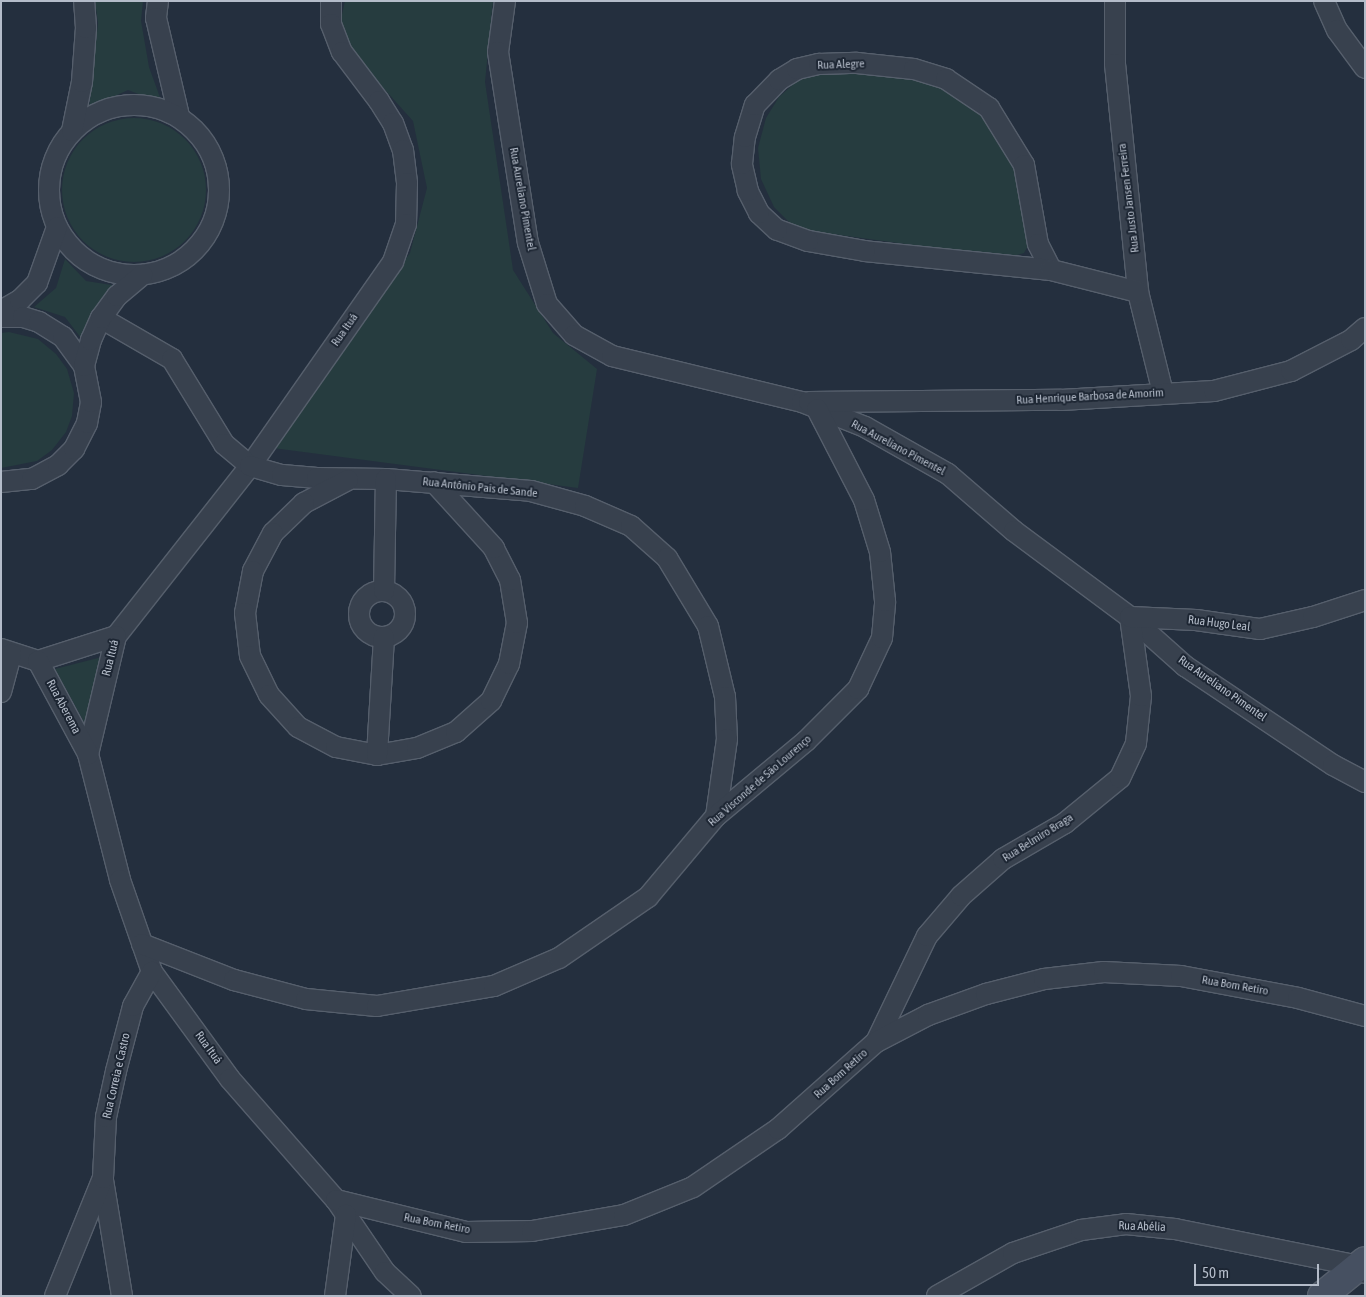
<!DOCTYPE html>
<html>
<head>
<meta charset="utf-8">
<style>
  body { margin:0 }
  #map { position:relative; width:1366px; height:1297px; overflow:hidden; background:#242f3e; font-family:"Asap Condensed",sans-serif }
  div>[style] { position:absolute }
  .green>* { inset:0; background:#263c3f }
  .round { border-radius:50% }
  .roads { filter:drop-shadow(1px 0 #565f6c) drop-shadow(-1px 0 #565f6c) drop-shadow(0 1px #565f6c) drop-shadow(0 -1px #565f6c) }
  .minor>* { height:20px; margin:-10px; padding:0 10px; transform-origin:10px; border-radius:10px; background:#38414e }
  .minor>.ring { margin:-10px; padding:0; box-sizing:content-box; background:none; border:20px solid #38414e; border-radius:50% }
  .secondary>* { height:28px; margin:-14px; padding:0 14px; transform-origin:14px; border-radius:14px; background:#465061 }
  span { translate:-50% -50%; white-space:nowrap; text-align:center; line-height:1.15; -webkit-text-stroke:4px #1d2633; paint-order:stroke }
  .street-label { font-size:12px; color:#b4bcc9 }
  .frame { position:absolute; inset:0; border:2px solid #b4bcc9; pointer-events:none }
  .scale { position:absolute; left:1194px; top:1264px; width:125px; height:22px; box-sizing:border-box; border:2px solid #b4bcc9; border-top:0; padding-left:6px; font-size:15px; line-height:18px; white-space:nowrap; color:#b4bcc9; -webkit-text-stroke:4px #1d2633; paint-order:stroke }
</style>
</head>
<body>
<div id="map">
  <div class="green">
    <i style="clip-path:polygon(95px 1px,143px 1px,141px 21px,149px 67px,162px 103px,128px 90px,89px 108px,98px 23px)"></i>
    <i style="clip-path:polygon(345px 1px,493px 1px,485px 82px,513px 270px,553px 333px,597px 369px,578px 488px,273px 448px,410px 253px,427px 188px,413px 121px,360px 62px,339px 28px)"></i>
    <i style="clip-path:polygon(844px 67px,920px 79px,950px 88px,995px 126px,1018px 167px,1030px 242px,1024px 253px,1007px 258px,796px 229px,774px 207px,761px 179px,758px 148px,766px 118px,779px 97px,797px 81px,819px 70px)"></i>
    <i class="round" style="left:62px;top:118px;width:144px;height:144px"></i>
    <i style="clip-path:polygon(65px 259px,86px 281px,118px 286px,81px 338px,65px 317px,34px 307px,56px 288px)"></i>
    <i style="clip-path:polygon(9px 332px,38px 339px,56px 354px,67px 369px,74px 393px,72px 416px,66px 432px,52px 450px,37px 461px,1px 468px,1px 333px)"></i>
    <i style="clip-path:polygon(102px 657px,91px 721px,84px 722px,55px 669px)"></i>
  </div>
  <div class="roads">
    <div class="minor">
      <i style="left:158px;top:1px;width:17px;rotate:97deg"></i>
      <i style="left:156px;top:18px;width:101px;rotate:76.8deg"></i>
      <i style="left:331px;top:1px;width:23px;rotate:90deg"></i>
      <i style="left:331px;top:24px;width:30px;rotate:69deg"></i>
      <i style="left:342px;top:52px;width:61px;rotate:52.9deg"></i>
      <i style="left:379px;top:101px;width:26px;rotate:58deg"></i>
      <i style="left:393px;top:123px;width:29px;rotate:70deg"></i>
      <i style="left:403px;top:150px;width:33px;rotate:83deg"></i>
      <i style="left:407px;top:183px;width:41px;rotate:91.4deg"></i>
      <i style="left:406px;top:224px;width:40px;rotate:108.9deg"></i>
      <i style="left:393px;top:262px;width:249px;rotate:125deg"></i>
      <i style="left:250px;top:466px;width:216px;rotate:128.2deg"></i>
      <i style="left:116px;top:636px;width:121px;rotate:103.3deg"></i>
      <i style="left:88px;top:754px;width:130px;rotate:75.7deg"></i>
      <i style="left:120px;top:880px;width:97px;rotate:70.8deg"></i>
      <i style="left:152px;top:972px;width:132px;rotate:53.9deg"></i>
      <i style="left:230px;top:1079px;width:161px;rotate:48.8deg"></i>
      <i style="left:336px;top:1200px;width:87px;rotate:55.8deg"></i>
      <i style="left:385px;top:1272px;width:35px;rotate:43deg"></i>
      <i style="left:505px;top:1px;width:51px;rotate:97.8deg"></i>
      <i style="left:498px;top:52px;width:193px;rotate:81.1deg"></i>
      <i style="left:528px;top:243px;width:64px;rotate:72.7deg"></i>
      <i style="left:547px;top:304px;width:41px;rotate:48.9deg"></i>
      <i style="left:574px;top:335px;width:43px;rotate:28.9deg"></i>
      <i style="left:612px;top:356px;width:195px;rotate:13.6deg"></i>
      <i style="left:802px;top:402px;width:68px;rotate:21.6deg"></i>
      <i style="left:865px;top:427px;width:95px;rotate:29.5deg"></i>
      <i style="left:948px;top:474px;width:87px;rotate:40.8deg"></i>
      <i style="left:1014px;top:531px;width:144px;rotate:36.6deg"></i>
      <i style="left:1130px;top:617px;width:74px;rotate:41.7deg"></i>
      <i style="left:1185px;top:666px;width:178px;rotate:33.8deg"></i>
      <i style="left:1333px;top:765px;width:36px;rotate:28deg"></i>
      <i style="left:1115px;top:1px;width:63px;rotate:90deg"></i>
      <i style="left:1115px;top:64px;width:229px;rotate:84.2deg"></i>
      <i style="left:1138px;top:292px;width:104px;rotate:76.1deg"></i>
      <i style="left:1324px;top:1px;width:32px;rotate:66deg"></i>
      <i style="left:1337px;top:30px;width:47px;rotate:53.6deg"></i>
      <i style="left:857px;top:63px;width:57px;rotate:6deg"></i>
      <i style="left:914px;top:69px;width:34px;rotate:17deg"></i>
      <i style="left:946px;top:79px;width:52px;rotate:34deg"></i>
      <i style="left:989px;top:108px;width:67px;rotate:58.4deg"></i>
      <i style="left:1024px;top:165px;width:80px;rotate:80deg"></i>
      <i style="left:1038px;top:244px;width:29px;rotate:63deg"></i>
      <i style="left:1051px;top:270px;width:187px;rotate:-174.2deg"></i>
      <i style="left:865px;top:251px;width:58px;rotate:-170deg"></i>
      <i style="left:808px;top:241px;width:33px;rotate:-160deg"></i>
      <i style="left:777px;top:230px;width:25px;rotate:-137deg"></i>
      <i style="left:759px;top:213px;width:25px;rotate:-117deg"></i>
      <i style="left:748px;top:191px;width:28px;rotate:-103deg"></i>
      <i style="left:742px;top:164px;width:27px;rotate:-84deg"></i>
      <i style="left:745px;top:137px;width:34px;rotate:-73deg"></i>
      <i style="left:755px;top:105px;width:35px;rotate:-46deg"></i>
      <i style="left:779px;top:80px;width:21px;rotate:-31deg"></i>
      <i style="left:797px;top:69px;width:23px;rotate:-13deg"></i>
      <i style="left:819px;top:64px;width:38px;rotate:-2deg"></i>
      <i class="ring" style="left:49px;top:105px;width:150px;height:150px"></i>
      <i style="left:72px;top:131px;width:50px;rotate:-78.5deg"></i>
      <i style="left:82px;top:82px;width:54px;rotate:-85.8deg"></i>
      <i style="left:86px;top:28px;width:27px;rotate:-94deg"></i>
      <i style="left:1051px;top:270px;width:90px;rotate:14.2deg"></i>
      <i style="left:1px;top:311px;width:22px;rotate:-30deg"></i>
      <i style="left:20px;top:300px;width:24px;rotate:-45deg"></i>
      <i style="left:37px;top:283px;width:59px;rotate:-70.3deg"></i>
      <i style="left:1px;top:317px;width:22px"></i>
      <i style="left:23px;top:317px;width:17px;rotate:17deg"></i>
      <i style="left:39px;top:322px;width:28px;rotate:32deg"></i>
      <i style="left:63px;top:337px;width:36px;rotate:54deg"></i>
      <i style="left:101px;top:318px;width:82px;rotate:30deg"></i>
      <i style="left:172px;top:359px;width:100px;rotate:58.5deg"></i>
      <i style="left:224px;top:444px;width:34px;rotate:40deg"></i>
      <i style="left:250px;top:466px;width:33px;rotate:16deg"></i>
      <i style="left:282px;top:475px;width:35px;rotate:5deg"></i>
      <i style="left:317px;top:478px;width:69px;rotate:0.8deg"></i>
      <i style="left:386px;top:479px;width:145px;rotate:4.7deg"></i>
      <i style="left:531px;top:491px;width:56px;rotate:15.5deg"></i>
      <i style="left:585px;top:506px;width:50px;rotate:23.5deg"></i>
      <i style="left:631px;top:526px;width:48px;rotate:41.6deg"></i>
      <i style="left:667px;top:558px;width:79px;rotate:58.9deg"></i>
      <i style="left:708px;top:626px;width:73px;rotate:76.5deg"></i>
      <i style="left:725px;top:697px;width:42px;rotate:87.3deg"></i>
      <i style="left:727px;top:739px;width:78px;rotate:98.1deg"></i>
      <i style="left:809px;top:402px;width:252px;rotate:-0.5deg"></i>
      <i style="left:1061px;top:400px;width:153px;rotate:-3.4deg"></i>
      <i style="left:1214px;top:391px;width:80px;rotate:-14.6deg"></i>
      <i style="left:1291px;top:371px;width:68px;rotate:-27.3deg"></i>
      <i style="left:1351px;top:340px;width:18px;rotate:-41deg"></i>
      <i style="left:348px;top:480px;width:50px;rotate:152.4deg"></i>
      <i style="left:304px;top:503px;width:43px;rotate:135.9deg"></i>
      <i style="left:273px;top:533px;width:43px;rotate:117.8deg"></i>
      <i style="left:253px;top:571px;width:43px;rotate:100.8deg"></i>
      <i style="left:245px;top:613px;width:43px;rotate:83.4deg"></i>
      <i style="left:250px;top:656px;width:43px;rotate:64deg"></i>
      <i style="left:269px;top:695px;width:43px;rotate:47.8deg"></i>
      <i style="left:298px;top:727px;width:43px;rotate:27.8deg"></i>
      <i style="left:336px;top:747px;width:42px;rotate:11deg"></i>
      <i style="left:377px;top:755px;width:41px;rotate:-9.9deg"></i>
      <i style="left:417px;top:748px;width:42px;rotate:-22.3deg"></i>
      <i style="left:456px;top:732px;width:47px;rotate:-41.5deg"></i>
      <i style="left:491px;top:701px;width:41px;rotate:-64.1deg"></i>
      <i style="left:509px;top:664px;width:42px;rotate:-79deg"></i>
      <i style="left:517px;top:623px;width:44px;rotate:-99.2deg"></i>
      <i style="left:510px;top:580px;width:36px;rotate:-117deg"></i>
      <i style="left:494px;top:548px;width:89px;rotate:-132.3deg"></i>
      <i style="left:1px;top:482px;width:31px;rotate:-6deg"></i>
      <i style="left:32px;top:479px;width:30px;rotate:-28deg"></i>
      <i style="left:58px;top:465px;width:23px;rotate:-45deg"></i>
      <i style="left:74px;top:449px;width:29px;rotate:-63deg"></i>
      <i style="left:87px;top:423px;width:21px;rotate:-79deg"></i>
      <i style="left:91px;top:402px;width:37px;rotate:-101deg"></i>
      <i style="left:84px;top:366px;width:27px;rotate:-75deg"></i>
      <i style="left:91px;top:340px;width:24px;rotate:-66deg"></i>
      <i style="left:101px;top:318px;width:27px;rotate:-54deg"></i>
      <i style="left:117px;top:296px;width:33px;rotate:-40deg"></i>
      <i class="ring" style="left:359px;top:591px;width:26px;height:26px"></i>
      <i style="left:384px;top:591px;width:112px;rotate:-89deg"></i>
      <i style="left:1px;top:649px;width:39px;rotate:18deg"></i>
      <i style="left:38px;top:661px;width:82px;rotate:-17.8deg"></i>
      <i style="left:38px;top:661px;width:106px;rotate:61.7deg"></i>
      <i style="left:1px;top:692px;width:39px;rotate:-75deg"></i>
      <i style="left:377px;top:755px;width:118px;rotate:-86.6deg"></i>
      <i style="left:142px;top:944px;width:99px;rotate:21.4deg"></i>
      <i style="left:234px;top:980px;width:74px;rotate:14.8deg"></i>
      <i style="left:306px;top:999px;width:71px;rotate:5.6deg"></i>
      <i style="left:377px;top:1006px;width:119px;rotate:-9.7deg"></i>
      <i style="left:494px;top:986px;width:71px;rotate:-23.3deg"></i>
      <i style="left:559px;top:958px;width:108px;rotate:-34.4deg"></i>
      <i style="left:648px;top:897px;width:106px;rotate:-50deg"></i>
      <i style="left:716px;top:816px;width:117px;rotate:-39.8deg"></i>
      <i style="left:806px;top:741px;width:74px;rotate:-45deg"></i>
      <i style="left:858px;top:689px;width:56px;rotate:-64.8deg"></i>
      <i style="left:882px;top:638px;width:37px;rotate:-85deg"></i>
      <i style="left:885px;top:601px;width:49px;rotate:-95.8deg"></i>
      <i style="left:880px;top:552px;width:54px;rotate:-107.1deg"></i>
      <i style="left:864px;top:500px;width:102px;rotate:-117.3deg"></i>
      <i style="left:876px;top:1042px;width:118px;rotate:-64.3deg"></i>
      <i style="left:927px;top:936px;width:52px;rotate:-49.6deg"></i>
      <i style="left:961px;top:896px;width:56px;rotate:-41.4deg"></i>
      <i style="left:1003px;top:859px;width:72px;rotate:-30.1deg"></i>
      <i style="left:1065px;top:823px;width:71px;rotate:-39.3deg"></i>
      <i style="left:1120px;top:778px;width:38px;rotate:-65deg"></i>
      <i style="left:1136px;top:743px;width:47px;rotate:-83.9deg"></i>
      <i style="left:1141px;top:696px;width:80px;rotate:-97.9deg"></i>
      <i style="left:1130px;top:617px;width:66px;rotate:2.6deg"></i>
      <i style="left:1196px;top:620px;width:65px;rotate:8deg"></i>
      <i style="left:1260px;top:629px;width:54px;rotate:-12.8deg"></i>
      <i style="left:1313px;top:617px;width:55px;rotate:-18.1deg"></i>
      <i style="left:103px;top:1180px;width:118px;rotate:80.7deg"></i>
      <i style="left:336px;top:1200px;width:134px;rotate:13.8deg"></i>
      <i style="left:466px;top:1232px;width:66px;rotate:-0.9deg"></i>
      <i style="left:532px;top:1231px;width:93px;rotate:-9.9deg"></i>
      <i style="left:624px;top:1215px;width:74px;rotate:-22.1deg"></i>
      <i style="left:693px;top:1187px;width:103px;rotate:-34.3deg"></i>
      <i style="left:778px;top:1129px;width:131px;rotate:-41.6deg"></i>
      <i style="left:876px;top:1042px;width:59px;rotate:-27.4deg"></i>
      <i style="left:928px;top:1015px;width:62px;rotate:-19.9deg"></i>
      <i style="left:986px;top:994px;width:60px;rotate:-14.5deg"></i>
      <i style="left:1044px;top:979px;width:60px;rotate:-6.7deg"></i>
      <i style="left:1104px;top:972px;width:77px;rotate:3deg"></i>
      <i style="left:1181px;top:976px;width:119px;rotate:10.6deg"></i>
      <i style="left:1298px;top:998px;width:69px;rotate:15deg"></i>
      <i style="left:55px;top:1296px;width:127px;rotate:-67.9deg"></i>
      <i style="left:103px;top:1178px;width:61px;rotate:-87.2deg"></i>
      <i style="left:106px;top:1117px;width:47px;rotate:-77.7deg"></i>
      <i style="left:116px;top:1071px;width:67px;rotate:-75.3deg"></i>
      <i style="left:133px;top:1006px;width:39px;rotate:-61deg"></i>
      <i style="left:335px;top:1296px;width:82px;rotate:-82.3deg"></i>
      <i style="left:937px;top:1296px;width:87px;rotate:-29.5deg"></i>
      <i style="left:1013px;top:1253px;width:72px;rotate:-18.7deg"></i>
      <i style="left:1081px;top:1230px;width:45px;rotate:-7.6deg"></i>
      <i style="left:1126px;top:1224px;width:49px;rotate:5.8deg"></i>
      <i style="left:1175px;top:1229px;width:188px;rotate:11.4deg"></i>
      <i style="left:1359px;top:1266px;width:9px;rotate:49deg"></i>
    </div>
    <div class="secondary">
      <i style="left:1322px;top:1296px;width:55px;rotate:-39.1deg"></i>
    </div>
  </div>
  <div class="street-label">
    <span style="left:841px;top:65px;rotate:-2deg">Rua Alegre</span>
    <span style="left:1129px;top:198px;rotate:-97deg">Rua Justo Jansen Ferreira</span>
    <span style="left:522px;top:199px;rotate:80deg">Rua Aureliano Pimentel</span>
    <span style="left:345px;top:330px;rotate:-55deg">Rua Ituá</span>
    <span style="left:1090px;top:397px;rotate:-3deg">Rua Henrique Barbosa de Amorim</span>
    <span style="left:898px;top:448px;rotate:28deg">Rua Aureliano Pimentel</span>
    <span style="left:480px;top:488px;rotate:6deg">Rua Antônio Pais de Sande</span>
    <span style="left:1219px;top:624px;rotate:7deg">Rua Hugo Leal</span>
    <span style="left:111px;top:658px;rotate:-76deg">Rua Ituá</span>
    <span style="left:1222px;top:689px;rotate:35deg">Rua Aureliano Pimentel</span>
    <span style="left:63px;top:707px;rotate:62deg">Rua Aberema</span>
    <span style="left:760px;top:781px;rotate:-41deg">Rua Visconde de São Lourenço</span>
    <span style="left:1038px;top:838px;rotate:-32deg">Rua Belmiro Braga</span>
    <span style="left:1235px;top:986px;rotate:10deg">Rua Bom Retiro</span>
    <span style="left:208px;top:1048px;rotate:54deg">Rua Ituá</span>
    <span style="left:841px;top:1074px;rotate:-42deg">Rua Bom Retiro</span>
    <span style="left:117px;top:1076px;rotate:-77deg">Rua Correia e Castro</span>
    <span style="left:437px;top:1224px;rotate:11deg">Rua Bom Retiro</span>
    <span style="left:1142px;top:1227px;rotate:2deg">Rua Abélia</span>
  </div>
  <div class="frame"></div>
  <div class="scale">50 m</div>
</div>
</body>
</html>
